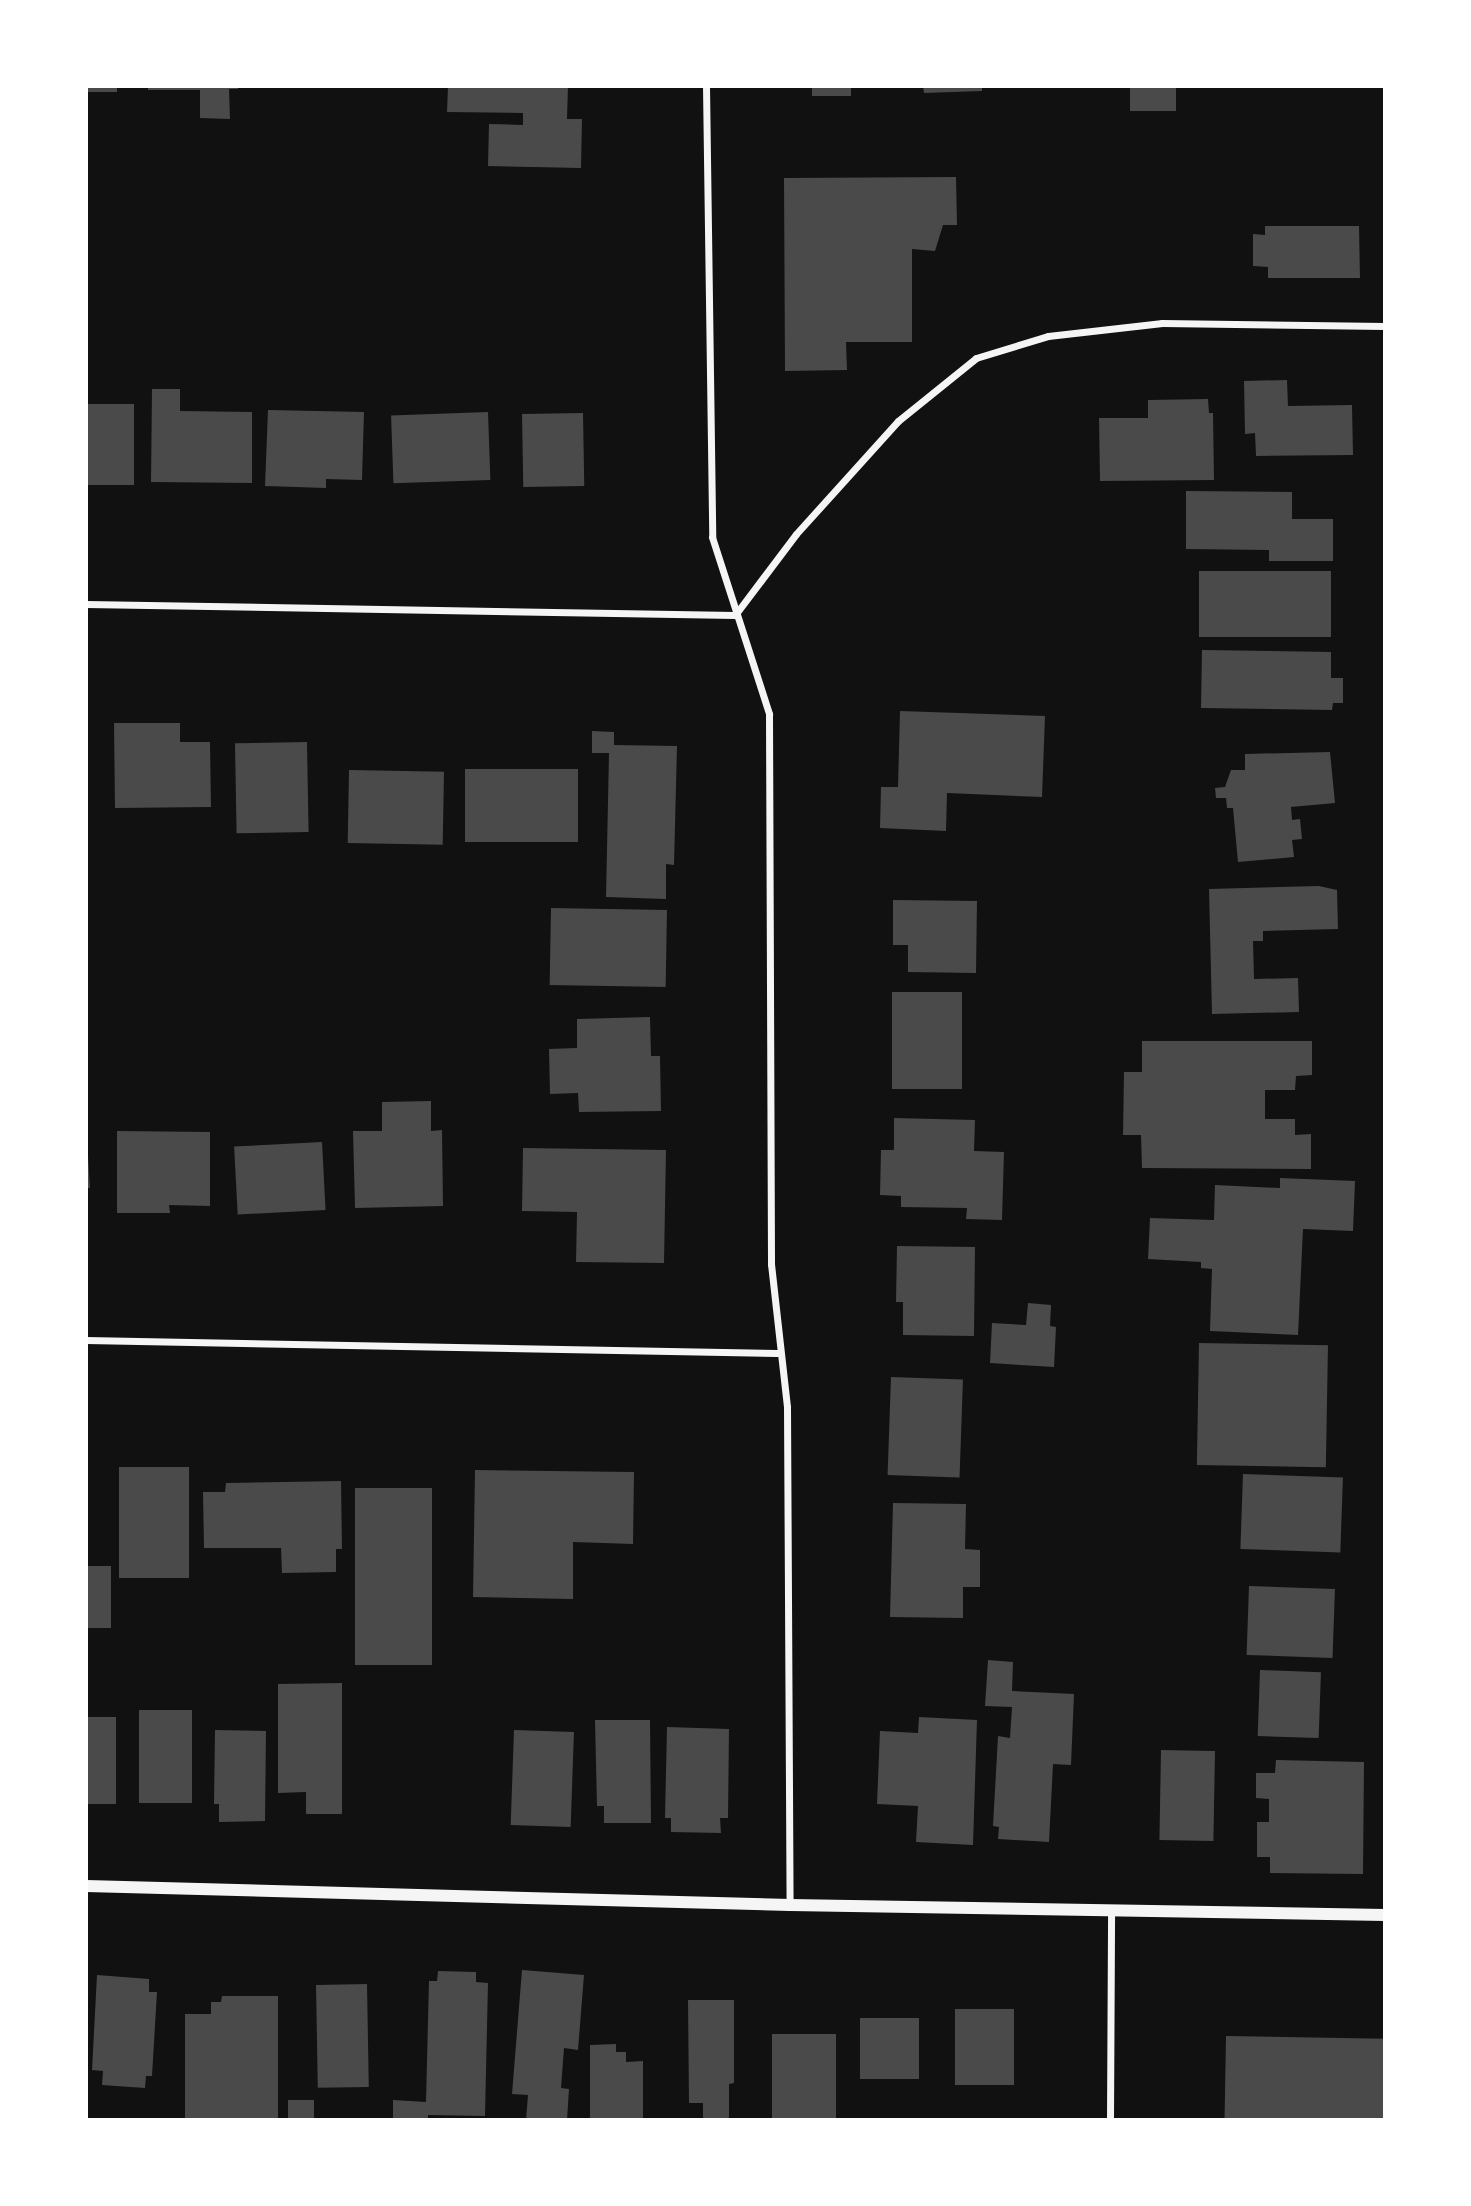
<!DOCTYPE html>
<html>
<head>
<meta charset="utf-8">
<style>
  body { margin:0 }
  #map { position:relative; width:1471px; height:2206px; overflow:hidden; background:#111; font-family:"Times New Roman",serif }
  div>[style] { position:absolute }
  .building>* { inset:0; background:#4a4a4a; transform-origin:0 0 }
  .minor>* { height:7px; margin:-3.5px; padding:0 3.5px; transform-origin:3.5px; border-radius:3.5px; background:#f5f5f5 }
  .tertiary>* { height:12px; margin:-6px; padding:0 6px; transform-origin:6px; border-radius:6px; background:#f5f5f5 }
  span { translate:-50% -50%; white-space:nowrap; text-align:center; line-height:1.15; -webkit-text-stroke:5px #fff; paint-order:stroke }
  .frame { position:absolute; inset:0; border:88px solid #fff; pointer-events:none }
</style>
</head>
<body>
<div id="map">
  <div class="building">
    <i style="left:86px;top:86px;width:31px;height:6px"></i>
    <i style="clip-path:polygon(148px 86px,238px 86px,238px 89px,229px 89px,230px 119px,200px 118px,200px 90px,148px 90px)"></i>
    <i style="clip-path:polygon(448px 86px,568px 86px,567px 119px,582px 119px,581px 168px,488px 166px,489px 124px,523px 125px,523px 113px,447px 112px)"></i>
    <i style="left:812px;top:86px;width:39px;height:10px"></i>
    <i style="clip-path:polygon(923px 86px,982px 86px,982px 91px,924px 93px)"></i>
    <i style="left:1130px;top:86px;width:46px;height:25px"></i>
    <i style="clip-path:polygon(956px 177px,957px 225px,943px 225px,935px 251px,912px 249px,912px 342px,846px 342px,847px 370px,785px 371px,784px 178px)"></i>
    <i style="clip-path:polygon(1265px 226px,1359px 226px,1360px 278px,1268px 278px,1268px 267px,1253px 266px,1253px 234px,1265px 235px)"></i>
    <i style="clip-path:polygon(1287px 380px,1288px 406px,1352px 405px,1353px 455px,1256px 456px,1255px 433px,1245px 434px,1244px 381px)"></i>
    <i style="clip-path:polygon(152px 389px,180px 389px,180px 411px,252px 412px,252px 483px,151px 482px)"></i>
    <i style="clip-path:polygon(1208px 399px,1209px 413px,1213px 413px,1214px 480px,1100px 481px,1099px 418px,1148px 418px,1148px 400px)"></i>
    <i style="left:134px;top:404px;width:81px;height:48px;rotate:90deg"></i>
    <i style="clip-path:polygon(268px 410px,364px 412px,362px 480px,326px 479px,326px 488px,265px 486px)"></i>
    <i style="left:488px;top:412px;width:68px;height:97px;rotate:88deg"></i>
    <i style="left:583px;top:413px;width:73px;height:61px;rotate:89deg"></i>
    <i style="clip-path:polygon(1186px 491px,1292px 492px,1292px 519px,1333px 519px,1333px 561px,1269px 561px,1269px 550px,1186px 549px)"></i>
    <i style="left:1331px;top:571px;width:66px;height:132px;rotate:90deg"></i>
    <i style="clip-path:polygon(1202px 650px,1331px 652px,1331px 678px,1343px 678px,1343px 703px,1333px 703px,1332px 710px,1201px 708px)"></i>
    <i style="clip-path:polygon(900px 711px,1045px 716px,1042px 797px,947px 793px,946px 831px,880px 828px,881px 787px,898px 787px)"></i>
    <i style="clip-path:polygon(114px 723px,180px 723px,180px 742px,210px 742px,211px 807px,115px 808px)"></i>
    <i style="clip-path:polygon(592px 731px,614px 732px,614px 745px,677px 746px,674px 865px,666px 864px,666px 899px,606px 897px,609px 753px,592px 753px)"></i>
    <i style="left:307px;top:742px;width:90px;height:72px;rotate:89deg"></i>
    <i style="clip-path:polygon(1330px 752px,1335px 803px,1291px 807px,1292px 820px,1300px 819px,1302px 839px,1292px 840px,1294px 857px,1238px 862px,1233px 808px,1227px 808px,1226px 798px,1216px 798px,1215px 788px,1225px 787px,1231px 770px,1245px 770px,1245px 754px)"></i>
    <i style="left:578px;top:769px;width:73px;height:113px;rotate:90deg"></i>
    <i style="left:349px;top:770px;width:95px;height:73px;rotate:1deg"></i>
    <i style="clip-path:polygon(1319px 886px,1337px 890px,1338px 929px,1263px 931px,1263px 941px,1253px 941px,1254px 979px,1298px 978px,1299px 1012px,1212px 1014px,1209px 889px)"></i>
    <i style="clip-path:polygon(893px 900px,977px 901px,976px 973px,908px 972px,908px 945px,893px 945px)"></i>
    <i style="left:551px;top:908px;width:116px;height:77px;rotate:1deg"></i>
    <i style="left:892px;top:992px;width:70px;height:97px"></i>
    <i style="clip-path:polygon(650px 1017px,651px 1056px,660px 1056px,661px 1111px,579px 1112px,578px 1093px,550px 1094px,549px 1049px,577px 1048px,577px 1019px)"></i>
    <i style="clip-path:polygon(1142px 1041px,1312px 1041px,1312px 1075px,1296px 1076px,1295px 1090px,1265px 1090px,1265px 1119px,1295px 1119px,1295px 1135px,1311px 1134px,1311px 1169px,1142px 1168px,1141px 1135px,1123px 1135px,1124px 1072px,1142px 1072px)"></i>
    <i style="clip-path:polygon(431px 1101px,431px 1131px,442px 1130px,443px 1206px,355px 1208px,353px 1131px,382px 1131px,382px 1102px)"></i>
    <i style="clip-path:polygon(894px 1118px,975px 1120px,974px 1151px,1004px 1152px,1002px 1220px,966px 1219px,967px 1208px,901px 1207px,901px 1196px,880px 1195px,881px 1150px,894px 1150px)"></i>
    <i style="clip-path:polygon(86px 1123px,90px 1188px,86px 1188px)"></i>
    <i style="clip-path:polygon(117px 1131px,210px 1132px,210px 1206px,169px 1205px,170px 1213px,117px 1213px)"></i>
    <i style="left:322px;top:1142px;width:68px;height:88px;rotate:87deg"></i>
    <i style="clip-path:polygon(523px 1148px,666px 1150px,664px 1263px,576px 1262px,577px 1212px,522px 1211px)"></i>
    <i style="clip-path:polygon(1280px 1178px,1355px 1181px,1353px 1231px,1303px 1229px,1298px 1335px,1210px 1331px,1212px 1269px,1201px 1268px,1201px 1262px,1148px 1259px,1150px 1218px,1214px 1220px,1215px 1185px,1280px 1188px)"></i>
    <i style="clip-path:polygon(897px 1246px,975px 1247px,974px 1336px,903px 1335px,903px 1302px,896px 1302px)"></i>
    <i style="clip-path:polygon(1028px 1303px,1051px 1305px,1050px 1326px,1056px 1327px,1054px 1367px,990px 1363px,992px 1323px,1026px 1325px)"></i>
    <i style="left:1199px;top:1343px;width:129px;height:122px;rotate:1deg"></i>
    <i style="left:891px;top:1377px;width:72px;height:98px;rotate:2deg"></i>
    <i style="left:119px;top:1467px;width:70px;height:111px"></i>
    <i style="clip-path:polygon(475px 1470px,634px 1472px,633px 1544px,573px 1542px,573px 1599px,473px 1597px)"></i>
    <i style="left:1243px;top:1474px;width:100px;height:75px;rotate:2deg"></i>
    <i style="clip-path:polygon(341px 1481px,342px 1549px,336px 1549px,336px 1572px,282px 1573px,281px 1548px,204px 1548px,203px 1492px,225px 1492px,226px 1483px)"></i>
    <i style="left:432px;top:1488px;width:177px;height:77px;rotate:90deg"></i>
    <i style="clip-path:polygon(893px 1503px,966px 1504px,965px 1549px,980px 1550px,980px 1587px,963px 1587px,963px 1618px,890px 1617px)"></i>
    <i style="left:86px;top:1566px;width:25px;height:62px"></i>
    <i style="left:1249px;top:1586px;width:86px;height:69px;rotate:2deg"></i>
    <i style="clip-path:polygon(988px 1660px,1013px 1662px,1012px 1691px,1074px 1694px,1071px 1765px,1053px 1764px,1049px 1842px,998px 1839px,999px 1827px,993px 1826px,998px 1736px,1010px 1738px,1012px 1707px,985px 1706px)"></i>
    <i style="left:1260px;top:1670px;width:61px;height:66px;rotate:2deg"></i>
    <i style="clip-path:polygon(342px 1683px,342px 1814px,306px 1814px,306px 1792px,278px 1793px,278px 1684px)"></i>
    <i style="left:139px;top:1710px;width:53px;height:93px"></i>
    <i style="left:86px;top:1717px;width:30px;height:87px"></i>
    <i style="clip-path:polygon(919px 1717px,977px 1720px,973px 1845px,916px 1842px,918px 1806px,877px 1804px,880px 1731px,918px 1733px)"></i>
    <i style="clip-path:polygon(595px 1720px,650px 1720px,651px 1823px,604px 1823px,604px 1806px,597px 1806px)"></i>
    <i style="clip-path:polygon(667px 1727px,729px 1729px,728px 1818px,720px 1818px,721px 1833px,671px 1832px,671px 1818px,665px 1818px)"></i>
    <i style="clip-path:polygon(215px 1730px,266px 1731px,265px 1821px,219px 1822px,219px 1804px,214px 1804px)"></i>
    <i style="left:514px;top:1730px;width:60px;height:95px;rotate:2deg"></i>
    <i style="left:1161px;top:1750px;width:54px;height:90px;rotate:1deg"></i>
    <i style="clip-path:polygon(1276px 1760px,1364px 1762px,1363px 1874px,1270px 1873px,1270px 1857px,1257px 1857px,1257px 1822px,1269px 1822px,1269px 1799px,1256px 1798px,1256px 1773px,1275px 1773px)"></i>
    <i style="clip-path:polygon(522px 1970px,584px 1975px,578px 2050px,564px 2048px,561px 2088px,569px 2089px,567px 2120px,526px 2120px,528px 2095px,512px 2094px)"></i>
    <i style="clip-path:polygon(438px 1971px,476px 1972px,476px 1982px,488px 1983px,485px 2116px,428px 2115px,428px 2120px,393px 2120px,393px 2100px,426px 2102px,429px 1981px,437px 1981px)"></i>
    <i style="clip-path:polygon(97px 1975px,149px 1979px,149px 1992px,157px 1992px,152px 2076px,146px 2076px,145px 2088px,102px 2085px,103px 2071px,92px 2070px)"></i>
    <i style="left:367px;top:1984px;width:103px;height:51px;rotate:89deg"></i>
    <i style="clip-path:polygon(222px 1996px,278px 1996px,278px 2120px,185px 2120px,185px 2014px,211px 2014px,211px 2002px,221px 2002px)"></i>
    <i style="clip-path:polygon(688px 2000px,734px 2000px,734px 2083px,729px 2084px,729px 2120px,703px 2120px,703px 2103px,689px 2103px)"></i>
    <i style="left:955px;top:2009px;width:59px;height:76px"></i>
    <i style="left:860px;top:2018px;width:59px;height:61px"></i>
    <i style="left:772px;top:2034px;width:64px;height:86px"></i>
    <i style="left:1226px;top:2036px;width:159px;height:84px;rotate:1deg"></i>
    <i style="clip-path:polygon(616px 2044px,616px 2052px,626px 2052px,626px 2062px,643px 2061px,643px 2120px,590px 2120px,590px 2045px)"></i>
    <i style="left:314px;top:2100px;width:20px;height:26px;rotate:90deg"></i>
  </div>
  <div class="minor">
    <i style="left:706px;top:86px;width:451px;rotate:89.2deg"></i>
    <i style="left:712px;top:537px;width:186px;rotate:72.1deg"></i>
    <i style="left:769px;top:714px;width:550px;rotate:89.79deg"></i>
    <i style="left:771px;top:1264px;width:144px;rotate:83.6deg"></i>
    <i style="left:787px;top:1407px;width:498px;rotate:89.7deg"></i>
    <i style="left:86px;top:604px;width:649px;rotate:0.97deg"></i>
    <i style="left:735px;top:615px;width:101px;rotate:-53deg"></i>
    <i style="left:796px;top:534px;width:152px;rotate:-47.9deg"></i>
    <i style="left:898px;top:421px;width:100px;rotate:-38.9deg"></i>
    <i style="left:976px;top:358px;width:75px;rotate:-17deg"></i>
    <i style="left:1048px;top:336px;width:115px;rotate:-6.5deg"></i>
    <i style="left:1162px;top:323px;width:223px;rotate:0.8deg"></i>
    <i style="left:86px;top:1340px;width:691px;rotate:1.08deg"></i>
    <i style="left:1110px;top:2120px;width:208px;rotate:-89.7deg"></i>
  </div>
  <div class="tertiary">
    <i style="left:86px;top:1886px;width:704px;rotate:1.55deg"></i>
    <i style="left:790px;top:1905px;width:595px;rotate:0.96deg"></i>
  </div>
  <div class="frame"></div>
</div>
</body>
</html>
